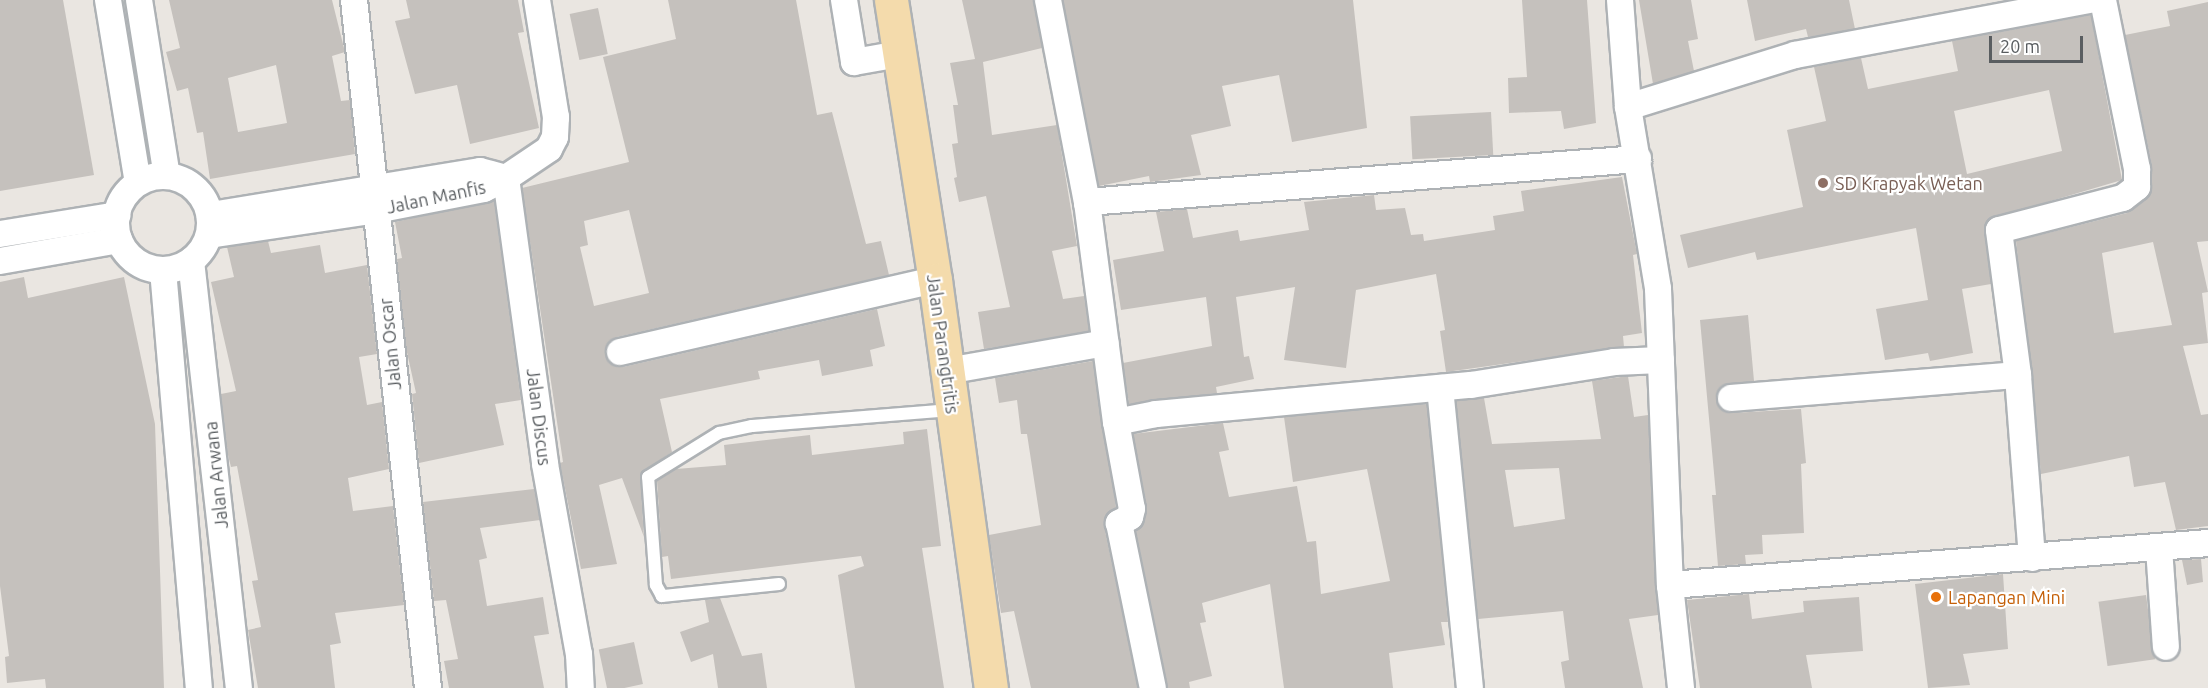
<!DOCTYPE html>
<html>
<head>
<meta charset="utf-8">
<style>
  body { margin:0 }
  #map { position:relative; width:2208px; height:688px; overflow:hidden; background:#eae6e1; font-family:Ubuntu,sans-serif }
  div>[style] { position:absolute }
  .building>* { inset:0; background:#c5c1bd; transform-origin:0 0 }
  .roads { filter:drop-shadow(2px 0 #aeb2b5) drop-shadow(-2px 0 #aeb2b5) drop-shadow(0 2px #aeb2b5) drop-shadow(0 -2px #aeb2b5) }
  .lane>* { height:12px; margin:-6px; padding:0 6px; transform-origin:6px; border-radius:6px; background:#fff }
  .street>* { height:26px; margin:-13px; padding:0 13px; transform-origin:13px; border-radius:13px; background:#fff }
  .street>.ring { margin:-13px; padding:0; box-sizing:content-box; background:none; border:26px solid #fff; border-radius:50% }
  .primary>* { height:33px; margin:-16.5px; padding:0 16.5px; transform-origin:16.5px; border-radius:16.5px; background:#f4dbac }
  .dots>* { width:16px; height:16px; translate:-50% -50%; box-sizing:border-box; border:3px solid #fff; border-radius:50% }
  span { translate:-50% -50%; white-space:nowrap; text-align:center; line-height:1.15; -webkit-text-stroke:4.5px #fff; paint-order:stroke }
  .education-label { font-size:18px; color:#785e54 }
  .left { translate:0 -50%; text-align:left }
  .street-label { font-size:18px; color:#595d60 }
  .food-label { font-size:18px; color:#c56008 }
  .scale { position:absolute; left:1989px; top:36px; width:94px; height:27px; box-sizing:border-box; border:3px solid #595d60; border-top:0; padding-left:8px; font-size:18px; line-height:21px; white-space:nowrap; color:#595d60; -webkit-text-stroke:4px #fff; paint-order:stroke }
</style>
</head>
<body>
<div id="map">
  <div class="building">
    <i style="clip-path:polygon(0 0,63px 0,94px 175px,0 191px)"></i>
    <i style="clip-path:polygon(evenodd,169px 0,332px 0,345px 52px,332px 56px,341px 101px,350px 100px,355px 154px,210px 179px,203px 132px,197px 133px,188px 88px,177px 91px,166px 52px,180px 48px,169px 0,276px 65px,287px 123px,238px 132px,228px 78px,276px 65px)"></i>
    <i style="clip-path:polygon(406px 0,518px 0,524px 32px,518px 33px,539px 128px,470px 144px,457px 85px,415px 94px,395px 21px,410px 18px)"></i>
    <i style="clip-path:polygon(evenodd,668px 0,796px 0,817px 115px,832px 112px,866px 244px,881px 241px,889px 275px,617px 337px,606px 347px,609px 362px,623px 367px,877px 309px,885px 346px,870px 350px,873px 366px,822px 376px,819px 360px,758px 371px,760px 379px,660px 399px,672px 452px,640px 474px,644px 537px,622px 478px,599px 485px,617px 564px,581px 569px,560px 463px,563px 462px,522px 188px,629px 162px,603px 57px,676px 39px,668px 0,629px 210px,649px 293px,594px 306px,580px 247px,588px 245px,584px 221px,629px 210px)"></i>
    <i style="clip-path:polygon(962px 0,1033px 0,1042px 48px,983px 62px,992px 135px,1057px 125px,1077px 246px,1052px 251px,1063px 299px,1084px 296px,1089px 331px,984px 349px,978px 312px,1010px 307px,986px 196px,959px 202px,954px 178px,957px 177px,952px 144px,958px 143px,953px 105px,958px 105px,950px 63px,975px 59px)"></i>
    <i style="clip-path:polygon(1063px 0,1353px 0,1367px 128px,1292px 142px,1279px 75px,1222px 86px,1231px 126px,1191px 135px,1201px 175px,1150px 182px,1149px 176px,1099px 186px)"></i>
    <i style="clip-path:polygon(1522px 0,1587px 0,1596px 123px,1564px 129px,1561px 111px,1509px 113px,1508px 78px,1527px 77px)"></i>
    <i style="clip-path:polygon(1639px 0,1691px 0,1698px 39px,1688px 41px,1694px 71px,1653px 84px)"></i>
    <i style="clip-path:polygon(1747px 0,1849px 0,1855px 29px,1808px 37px,1806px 29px,1755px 41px)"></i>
    <i style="clip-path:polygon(evenodd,2208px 2px,2208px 241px,2197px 242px,2208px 292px,2202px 293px,2208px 343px,2183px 346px,2201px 415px,2208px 414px,2208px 526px,2176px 530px,2165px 482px,2134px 487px,2129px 456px,2041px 474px,2016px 241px,2127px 213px,2150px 194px,2152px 166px,2125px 35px,2170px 26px,2167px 11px,2208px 2px,2153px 242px,2172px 325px,2114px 333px,2102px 253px,2153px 242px)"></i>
    <i style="left:598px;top:8px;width:47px;height:29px;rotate:78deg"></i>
    <i style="clip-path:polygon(evenodd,2091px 15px,2122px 180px,1989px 219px,1984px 232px,1991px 284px,1962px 289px,1973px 353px,1930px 361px,1928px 353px,1885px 360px,1876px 309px,1928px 300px,1916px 228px,1757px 260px,1755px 252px,1688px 268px,1680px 235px,1803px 207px,1787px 130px,1826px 121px,1814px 67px,1861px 58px,1868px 89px,1958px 71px,1952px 41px,2091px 15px,2049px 90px,2062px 151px,1967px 174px,1954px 111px,2049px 90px)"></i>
    <i style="left:1491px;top:112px;width:43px;height:81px;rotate:87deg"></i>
    <i style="clip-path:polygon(1622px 177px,1637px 254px,1633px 255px,1642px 333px,1623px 336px,1624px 347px,1446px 372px,1440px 331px,1445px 330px,1436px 274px,1356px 290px,1346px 368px,1284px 360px,1295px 287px,1236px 297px,1244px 357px,1249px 356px,1254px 379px,1216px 387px,1217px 393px,1129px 404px,1123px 363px,1212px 346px,1206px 297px,1121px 310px,1113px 260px,1164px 251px,1156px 212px,1187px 209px,1193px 238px,1238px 230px,1240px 241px,1309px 230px,1304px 202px,1374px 195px,1376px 210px,1405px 208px,1411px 235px,1423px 234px,1424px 241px,1495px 230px,1493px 216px,1524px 211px,1521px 191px)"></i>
    <i style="clip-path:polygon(494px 201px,521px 400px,495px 404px,504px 445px,419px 463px,412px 394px,416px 393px,406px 348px,397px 259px,402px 258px,395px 222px)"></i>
    <i style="clip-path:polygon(268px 241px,271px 253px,320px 245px,325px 273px,367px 265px,377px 354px,359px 357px,367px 405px,382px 402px,389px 469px,348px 478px,353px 511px,393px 506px,404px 605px,335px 613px,341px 643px,330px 645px,335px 688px,258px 688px,248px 630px,261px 627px,252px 581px,258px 580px,237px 466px,231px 467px,228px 455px,221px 394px,236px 391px,211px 282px,234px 277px,227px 247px)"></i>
    <i style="clip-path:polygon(24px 277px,28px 298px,124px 277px,155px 424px,164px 688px,46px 688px,45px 679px,7px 683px,5px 657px,9px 656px,0 586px,0 282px)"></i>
    <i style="clip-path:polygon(1748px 315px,1754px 381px,1723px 385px,1716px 400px,1724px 411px,1732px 413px,1801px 409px,1806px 463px,1801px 464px,1804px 533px,1762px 535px,1763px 554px,1745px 555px,1746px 564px,1718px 566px,1712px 495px,1716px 495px,1700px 320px)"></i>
    <i style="clip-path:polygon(1093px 361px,1116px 507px,1106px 516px,1104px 526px,1138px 688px,1031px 688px,1014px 611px,1001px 613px,989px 535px,1041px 525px,1027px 434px,1021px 434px,1017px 400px,999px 403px,995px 378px)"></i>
    <i style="clip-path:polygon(evenodd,1628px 376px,1634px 417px,1648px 415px,1658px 615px,1629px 619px,1643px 688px,1565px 688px,1561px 662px,1569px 660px,1563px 611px,1478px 619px,1456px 401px,1484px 398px,1492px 444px,1601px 439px,1592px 381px,1628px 376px,1559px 468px,1565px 519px,1514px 527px,1505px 470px,1559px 468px)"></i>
    <i style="clip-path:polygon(1427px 404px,1448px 622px,1441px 622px,1445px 645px,1389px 653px,1393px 688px,1284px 688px,1270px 584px,1202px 603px,1206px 622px,1200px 623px,1212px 676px,1189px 682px,1190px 688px,1168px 688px,1136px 531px,1144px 521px,1147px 507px,1133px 434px,1223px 423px,1229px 450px,1219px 452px,1229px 497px,1297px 486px,1307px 542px,1316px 541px,1321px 594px,1390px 581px,1367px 469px,1293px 482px,1284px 417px)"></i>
    <i style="clip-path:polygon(927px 429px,941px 546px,922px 548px,944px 688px,855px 688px,838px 575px,864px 566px,861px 556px,671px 579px,668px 556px,662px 557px,657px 481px,676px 469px,726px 465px,724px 445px,810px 435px,812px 455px,904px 444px,903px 432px)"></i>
    <i style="clip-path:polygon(534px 489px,540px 520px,480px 528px,487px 558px,479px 560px,487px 606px,543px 597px,549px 634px,534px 636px,544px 688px,449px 688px,444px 661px,458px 659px,446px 600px,434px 601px,423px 502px)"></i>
    <i style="clip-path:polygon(2201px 559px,2203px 582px,2187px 585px,2182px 560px)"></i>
    <i style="clip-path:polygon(2003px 574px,2008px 649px,1963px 654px,1970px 685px,1928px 688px,1915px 584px)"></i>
    <i style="clip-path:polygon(1749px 594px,1752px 619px,1804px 612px,1803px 601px,1859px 597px,1863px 651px,1806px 655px,1812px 688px,1700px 688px,1687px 600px)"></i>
    <i style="left:2146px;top:595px;width:65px;height:48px;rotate:82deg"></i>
    <i style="clip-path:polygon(720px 598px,742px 656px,762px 653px,767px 688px,718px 688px,713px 654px,691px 662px,680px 632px,709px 622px,705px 600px)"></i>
    <i style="left:634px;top:642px;width:43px;height:36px;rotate:78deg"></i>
  </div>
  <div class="roads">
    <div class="lane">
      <i style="left:779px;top:584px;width:118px;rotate:174.1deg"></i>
      <i style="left:662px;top:596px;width:13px;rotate:-119deg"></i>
      <i style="left:656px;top:585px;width:108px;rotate:-94.2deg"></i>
      <i style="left:648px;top:477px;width:84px;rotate:-31.8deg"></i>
      <i style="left:719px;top:433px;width:34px;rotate:-12deg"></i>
      <i style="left:752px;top:426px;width:200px;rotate:-4.6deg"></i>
    </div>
    <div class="street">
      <i style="left:108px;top:0;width:185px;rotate:80.7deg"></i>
      <i style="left:139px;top:0;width:178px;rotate:81deg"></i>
      <i style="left:354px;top:0;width:692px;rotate:83.86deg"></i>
      <i style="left:537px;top:0;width:119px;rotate:80.8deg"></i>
      <i style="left:556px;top:117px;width:20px;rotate:93deg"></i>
      <i style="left:555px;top:137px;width:13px;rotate:117deg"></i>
      <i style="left:549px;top:149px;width:52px;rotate:146deg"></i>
      <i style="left:506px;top:178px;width:289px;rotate:82.2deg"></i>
      <i style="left:545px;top:464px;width:193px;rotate:79.9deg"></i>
      <i style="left:579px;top:654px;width:34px;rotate:87deg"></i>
      <i style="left:844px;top:0;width:63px;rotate:80.8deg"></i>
      <i style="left:854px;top:62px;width:46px;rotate:-10.1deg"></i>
      <i style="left:1048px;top:0;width:206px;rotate:79.1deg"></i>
      <i style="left:1087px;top:202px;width:222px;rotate:82.5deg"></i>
      <i style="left:1116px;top:422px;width:88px;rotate:79.6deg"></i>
      <i style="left:1132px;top:509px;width:8px;rotate:104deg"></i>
      <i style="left:1130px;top:517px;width:13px;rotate:151deg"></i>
      <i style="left:1119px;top:523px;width:168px;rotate:78.4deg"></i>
      <i style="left:1620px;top:0;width:107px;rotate:85.7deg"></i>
      <i style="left:1628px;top:107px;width:184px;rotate:80.6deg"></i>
      <i style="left:1658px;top:289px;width:296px;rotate:87.7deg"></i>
      <i style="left:1670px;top:585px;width:104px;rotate:83.9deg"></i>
      <i style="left:1628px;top:107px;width:175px;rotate:-17.3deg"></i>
      <i style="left:1795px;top:55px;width:300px;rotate:-10.6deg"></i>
      <i class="ring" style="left:116px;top:176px;width:68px;height:68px"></i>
      <i style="left:1087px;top:202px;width:553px;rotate:-4.46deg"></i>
      <i style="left:0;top:234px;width:119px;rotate:-9.2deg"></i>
      <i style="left:209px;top:235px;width:169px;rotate:-8.5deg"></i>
      <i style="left:376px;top:210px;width:110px;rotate:-11deg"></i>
      <i style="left:484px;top:189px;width:25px;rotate:-27deg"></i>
      <i style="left:506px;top:178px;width:27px;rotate:-165deg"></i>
      <i style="left:480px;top:171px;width:274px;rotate:170.7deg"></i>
      <i style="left:0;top:261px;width:121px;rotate:-10deg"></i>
      <i style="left:191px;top:261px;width:430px;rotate:83.6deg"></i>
      <i style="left:163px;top:270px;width:420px;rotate:85.1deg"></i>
      <i style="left:620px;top:352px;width:323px;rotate:-12.9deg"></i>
      <i style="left:947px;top:371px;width:161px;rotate:-10deg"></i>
      <i style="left:1440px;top:388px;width:301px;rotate:84.3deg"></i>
      <i style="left:1731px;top:398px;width:288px;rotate:-4.6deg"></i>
      <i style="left:1116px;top:422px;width:41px;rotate:-11.3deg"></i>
      <i style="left:1156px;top:414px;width:316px;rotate:-5.3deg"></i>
      <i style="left:1471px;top:385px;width:145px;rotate:-9.1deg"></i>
      <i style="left:1614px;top:362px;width:47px;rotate:-2.4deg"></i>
      <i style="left:2159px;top:548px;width:99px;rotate:86deg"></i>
      <i style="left:2032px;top:558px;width:184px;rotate:-94.4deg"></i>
      <i style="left:2018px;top:375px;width:146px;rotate:-97.5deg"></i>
      <i style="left:1999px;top:230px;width:128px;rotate:-14.5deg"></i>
      <i style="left:2123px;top:198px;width:18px;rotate:-38deg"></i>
      <i style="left:2137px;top:187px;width:18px;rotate:-90deg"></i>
      <i style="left:2137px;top:169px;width:172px;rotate:-101.4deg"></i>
      <i style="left:1670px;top:585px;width:540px;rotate:-4.46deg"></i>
    </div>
    <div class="primary">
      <i style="left:891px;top:0;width:283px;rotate:81.1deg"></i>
      <i style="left:935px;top:280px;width:412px;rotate:82.2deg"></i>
    </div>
  </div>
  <div class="dots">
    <i style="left:1823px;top:183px;background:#8d6e63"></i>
    <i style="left:1936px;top:597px;background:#e8710a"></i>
  </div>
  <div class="education-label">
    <span class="left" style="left:1835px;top:183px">SD Krapyak Wetan</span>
  </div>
  <div class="street-label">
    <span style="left:436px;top:197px;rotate:-12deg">Jalan Manfis</span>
    <span style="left:390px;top:344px;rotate:-96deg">Jalan Oscar</span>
    <span style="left:943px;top:344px;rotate:82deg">Jalan Parangtritis</span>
    <span style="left:539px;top:417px;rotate:83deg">Jalan Discus</span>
    <span style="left:216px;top:475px;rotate:-96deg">Jalan Arwana</span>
  </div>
  <div class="food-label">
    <span class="left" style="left:1948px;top:597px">Lapangan Mini</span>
  </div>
  <div class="scale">20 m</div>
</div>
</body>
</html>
